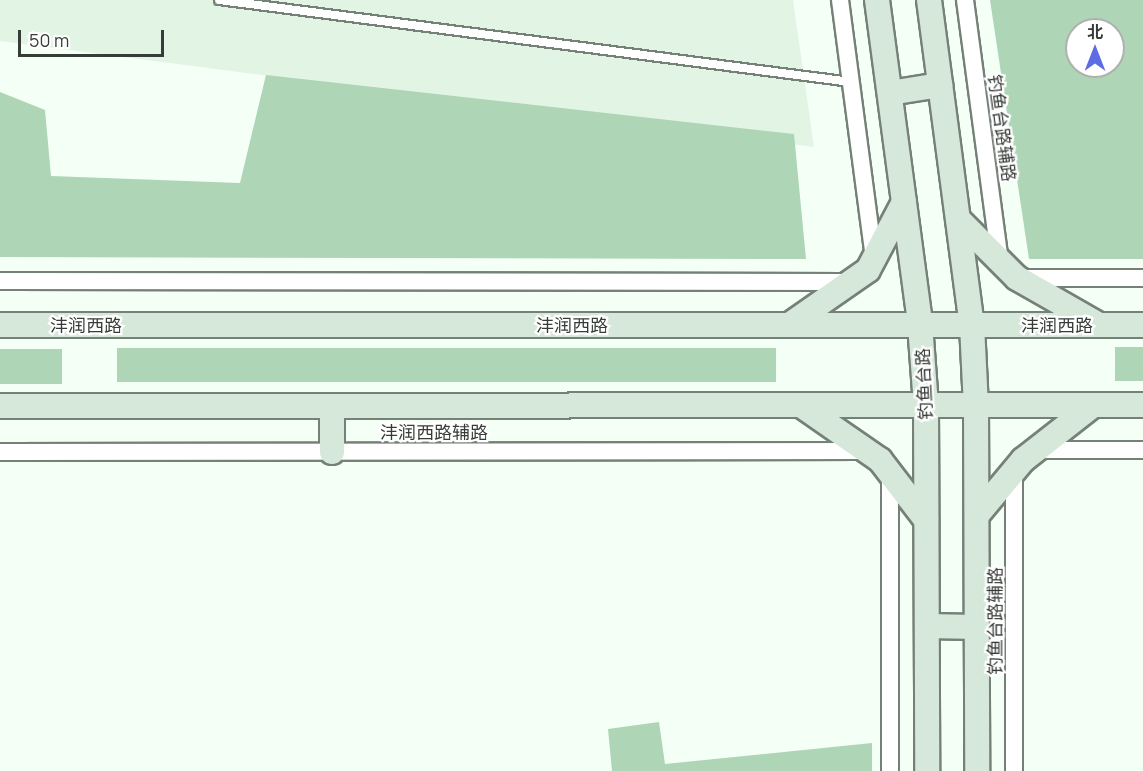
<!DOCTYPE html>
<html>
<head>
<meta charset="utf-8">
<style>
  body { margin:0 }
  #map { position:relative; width:1143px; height:771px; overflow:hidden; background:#f4fff6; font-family:Manrope,"Noto Sans SC",sans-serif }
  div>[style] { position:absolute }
  .built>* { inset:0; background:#e2f5e5 }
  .green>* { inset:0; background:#aed5b5; transform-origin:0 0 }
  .roads { filter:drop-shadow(2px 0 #758077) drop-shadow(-2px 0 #758077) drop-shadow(0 2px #758077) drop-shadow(0 -2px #758077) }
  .lane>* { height:8px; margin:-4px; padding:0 4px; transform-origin:4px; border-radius:4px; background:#fff }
  .street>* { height:16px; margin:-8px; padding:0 8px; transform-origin:8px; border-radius:8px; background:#fff }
  .secondary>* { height:24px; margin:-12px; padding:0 12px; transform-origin:12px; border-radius:12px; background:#d6e8da }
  span { translate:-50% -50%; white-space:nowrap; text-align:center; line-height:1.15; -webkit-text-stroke:4.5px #fff; paint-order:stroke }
  .street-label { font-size:18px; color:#373c38 }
  .north { position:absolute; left:1065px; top:18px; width:60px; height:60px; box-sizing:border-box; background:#fff; border:2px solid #afb1af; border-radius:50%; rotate:0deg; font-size:16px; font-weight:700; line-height:24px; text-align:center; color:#373c38 }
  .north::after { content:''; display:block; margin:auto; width:21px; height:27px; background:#5e6ce3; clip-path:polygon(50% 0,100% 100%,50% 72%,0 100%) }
  .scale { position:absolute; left:18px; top:30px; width:146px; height:27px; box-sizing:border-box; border:3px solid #373c38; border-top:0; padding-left:8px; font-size:18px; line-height:21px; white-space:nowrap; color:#373c38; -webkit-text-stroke:4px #fff; paint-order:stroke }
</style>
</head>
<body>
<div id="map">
  <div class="built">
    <i style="clip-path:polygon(0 0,793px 0,814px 147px,0 41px)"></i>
  </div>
  <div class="green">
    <i style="clip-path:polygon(evenodd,990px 0,1143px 0,1143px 259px,1029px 259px,990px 0,1077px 30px,1113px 30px,1113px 66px,1077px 66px,1077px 30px)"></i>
    <i style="clip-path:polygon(266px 75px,794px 134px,806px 259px,0 257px,0 92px,45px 110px,51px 176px,240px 183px)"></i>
    <i style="left:1115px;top:347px;width:28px;height:34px"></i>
    <i style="left:117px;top:348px;width:659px;height:34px"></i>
    <i style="left:0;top:349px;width:62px;height:35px"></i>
    <i style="clip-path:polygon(659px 722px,665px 764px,872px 743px,872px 771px,612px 771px,608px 729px)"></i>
  </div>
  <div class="roads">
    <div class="lane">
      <i style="left:219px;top:0;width:637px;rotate:7.39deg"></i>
    </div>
    <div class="street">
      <i style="left:840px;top:0;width:260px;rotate:82.5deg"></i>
      <i style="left:965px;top:0;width:263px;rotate:82.4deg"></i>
      <i style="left:1021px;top:278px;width:122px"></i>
      <i style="left:0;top:281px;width:851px;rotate:0.07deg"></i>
      <i style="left:1035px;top:450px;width:108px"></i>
      <i style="left:0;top:452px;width:868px;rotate:-0.07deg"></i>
      <i style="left:1014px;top:471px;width:300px;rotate:90deg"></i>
      <i style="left:890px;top:473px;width:298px;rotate:90deg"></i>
    </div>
    <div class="secondary">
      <i style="left:877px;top:0;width:327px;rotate:82.4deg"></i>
      <i style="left:920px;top:324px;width:82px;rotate:85.8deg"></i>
      <i style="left:926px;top:406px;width:365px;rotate:89.8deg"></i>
      <i style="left:929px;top:0;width:328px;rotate:82.5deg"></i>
      <i style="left:972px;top:325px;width:81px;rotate:87.2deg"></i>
      <i style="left:976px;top:406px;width:365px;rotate:89.8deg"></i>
      <i style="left:890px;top:93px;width:51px;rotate:-9.1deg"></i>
      <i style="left:958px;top:219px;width:83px;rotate:45deg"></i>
      <i style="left:1017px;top:278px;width:91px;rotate:29.7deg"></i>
      <i style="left:0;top:325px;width:1143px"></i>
      <i style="left:789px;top:325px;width:96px;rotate:-34.8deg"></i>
      <i style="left:868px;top:270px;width:77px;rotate:-62.1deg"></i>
      <i style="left:0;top:406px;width:1143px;rotate:-0.05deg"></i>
      <i style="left:332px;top:406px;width:46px;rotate:90deg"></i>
      <i style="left:802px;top:406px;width:95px;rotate:34.7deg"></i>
      <i style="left:880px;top:460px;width:76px;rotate:52.5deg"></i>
      <i style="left:977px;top:515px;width:72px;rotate:-50.1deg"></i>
      <i style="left:1023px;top:460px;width:88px;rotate:-38deg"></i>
      <i style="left:927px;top:626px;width:50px;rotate:1.1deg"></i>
    </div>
  </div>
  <div class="street-label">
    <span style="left:1002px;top:128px;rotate:82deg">钓鱼台路辅路</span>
    <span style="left:86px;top:325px">沣润西路</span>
    <span style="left:572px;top:325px">沣润西路</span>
    <span style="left:1057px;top:325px">沣润西路</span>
    <span style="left:924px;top:384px;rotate:-93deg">钓鱼台路</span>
    <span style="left:434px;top:432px">沣润西路辅路</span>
    <span style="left:995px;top:621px;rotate:-90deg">钓鱼台路辅路</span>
  </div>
  <div class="north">北</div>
  <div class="scale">50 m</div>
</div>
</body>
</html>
